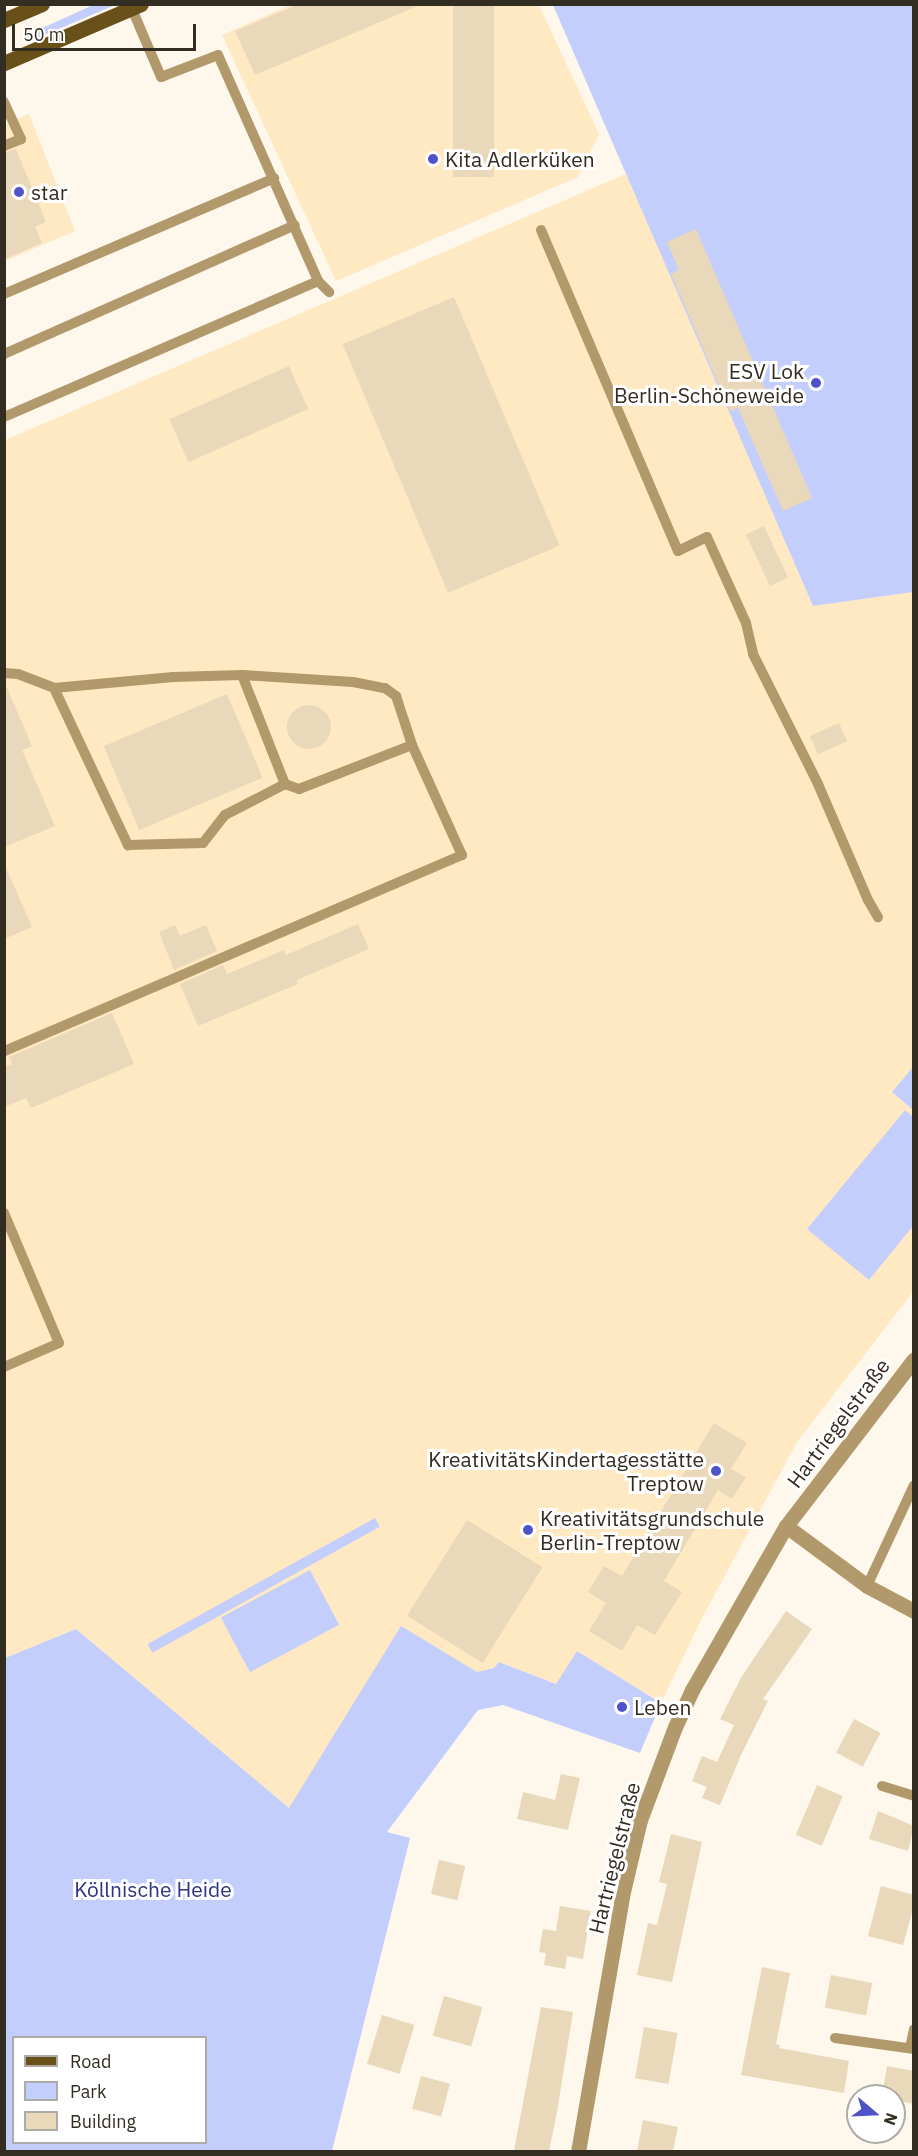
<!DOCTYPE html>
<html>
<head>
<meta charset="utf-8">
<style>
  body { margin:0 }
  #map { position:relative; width:918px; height:2156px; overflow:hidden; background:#fef7eb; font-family:"IBM Plex Sans",sans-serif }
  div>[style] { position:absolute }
  .built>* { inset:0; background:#fee9c3 }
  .green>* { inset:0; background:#c4cefd; transform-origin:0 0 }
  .building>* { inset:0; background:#e9d8ba; transform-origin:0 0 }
  .round { border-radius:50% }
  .service>* { height:10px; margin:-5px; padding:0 5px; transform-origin:5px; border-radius:5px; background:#b2996b }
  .minor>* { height:15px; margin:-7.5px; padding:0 7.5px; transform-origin:7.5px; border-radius:7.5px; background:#b2996b }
  .primary>* { height:15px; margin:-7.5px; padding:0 7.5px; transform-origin:7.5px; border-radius:7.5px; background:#694f18 }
  .dots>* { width:16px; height:16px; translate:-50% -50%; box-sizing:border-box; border:3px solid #fff; border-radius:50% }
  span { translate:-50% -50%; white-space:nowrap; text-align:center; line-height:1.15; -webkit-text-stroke:6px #fff; paint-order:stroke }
  .poi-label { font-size:21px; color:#332d21 }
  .left { translate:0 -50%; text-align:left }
  .right { translate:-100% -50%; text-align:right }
  .street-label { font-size:21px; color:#332d21 }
  .park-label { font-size:21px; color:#2f337d }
  .frame { position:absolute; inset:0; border:6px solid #332d21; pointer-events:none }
  .legend { position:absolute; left:12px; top:2036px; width:195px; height:108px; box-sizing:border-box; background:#fff; border:2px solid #adaba6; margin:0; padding:8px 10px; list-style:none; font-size:18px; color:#332d21 }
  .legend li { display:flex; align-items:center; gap:12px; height:30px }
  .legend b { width:30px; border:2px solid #adaba6 }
  .north { position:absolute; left:846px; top:2084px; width:60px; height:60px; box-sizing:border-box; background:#fff; border:2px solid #adaba6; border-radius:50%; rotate:109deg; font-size:16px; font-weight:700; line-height:24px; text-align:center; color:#332d21 }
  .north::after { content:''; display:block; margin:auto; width:21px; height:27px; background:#4e53c9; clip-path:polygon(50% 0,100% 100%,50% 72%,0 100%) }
  .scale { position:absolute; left:12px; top:24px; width:184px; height:27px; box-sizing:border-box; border:3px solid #332d21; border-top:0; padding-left:8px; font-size:18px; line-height:21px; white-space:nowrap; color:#332d21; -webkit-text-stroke:4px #fff; paint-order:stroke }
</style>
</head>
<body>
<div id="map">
  <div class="built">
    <i style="clip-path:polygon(290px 5px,539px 5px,599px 134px,578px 177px,336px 281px,222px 35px)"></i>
    <i style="clip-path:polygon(29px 114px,75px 231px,5px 261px,5px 124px)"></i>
    <i style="clip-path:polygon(628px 173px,813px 606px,913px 592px,914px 1067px,892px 1092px,913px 1110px,913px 1292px,797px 1442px,702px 1618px,661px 1703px,577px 1651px,557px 1684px,499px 1662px,494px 1668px,477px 1672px,289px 1809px,76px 1629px,5px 1658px,5px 440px)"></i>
  </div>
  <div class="green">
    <i style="clip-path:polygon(93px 5px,115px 5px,28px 42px,25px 36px)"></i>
    <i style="clip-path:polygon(553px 5px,913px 5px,913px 592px,813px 606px)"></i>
    <i style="clip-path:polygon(913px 1067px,913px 1110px,892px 1092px)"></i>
    <i style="clip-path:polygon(905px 1110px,913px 1117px,913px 1226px,869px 1280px,807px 1229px)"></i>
    <i style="left:375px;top:1518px;width:10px;height:260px;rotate:61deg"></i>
    <i style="left:310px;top:1570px;width:62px;height:101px;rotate:62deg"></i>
    <i style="clip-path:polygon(evenodd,401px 1626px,477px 1672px,494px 1668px,499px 1662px,556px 1684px,577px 1651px,661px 1703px,640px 1753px,503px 1705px,478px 1710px,387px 1832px,410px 1838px,332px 2151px,5px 2151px,5px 1658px,76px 1629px,289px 1808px,401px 1626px,14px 2038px,206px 2038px,206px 2142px,14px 2142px,14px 2038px)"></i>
  </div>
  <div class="building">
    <i style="clip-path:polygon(299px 4px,420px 4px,420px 5px,255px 75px,235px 31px)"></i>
    <i style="left:453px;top:4px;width:41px;height:173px"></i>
    <i style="clip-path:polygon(16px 149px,46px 222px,35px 227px,42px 243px,5px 259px,4px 153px)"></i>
    <i style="clip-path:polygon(696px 229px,812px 498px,783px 511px,738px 408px,730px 411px,671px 274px,679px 270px,667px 242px)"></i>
    <i style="left:454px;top:297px;width:270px;height:121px;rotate:67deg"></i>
    <i style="left:289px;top:366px;width:47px;height:131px;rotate:66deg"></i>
    <i style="left:764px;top:526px;width:57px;height:20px;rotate:65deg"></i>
    <i style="clip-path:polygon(4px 681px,32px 746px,22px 750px,55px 826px,4px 847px)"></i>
    <i style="left:227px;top:694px;width:91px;height:134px;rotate:67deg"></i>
    <i class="round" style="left:287px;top:705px;width:44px;height:44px"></i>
    <i style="left:839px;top:723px;width:20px;height:32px;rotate:66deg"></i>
    <i style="clip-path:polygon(4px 863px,32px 927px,4px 939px)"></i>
    <i style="clip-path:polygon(358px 924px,369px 949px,297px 980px,298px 984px,198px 1026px,180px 984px,223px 965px,227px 974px,284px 950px,286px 955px)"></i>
    <i style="clip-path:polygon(175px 925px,180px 936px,206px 925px,217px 951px,174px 970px,159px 932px)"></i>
    <i style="clip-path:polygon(112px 1013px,134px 1064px,31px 1108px,26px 1098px,4px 1107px,4px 1067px,12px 1064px,9px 1057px)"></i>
    <i style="clip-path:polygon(714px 1423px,747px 1443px,731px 1469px,746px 1477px,732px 1499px,718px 1490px,664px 1581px,682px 1592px,655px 1635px,637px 1625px,622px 1651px,589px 1631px,606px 1603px,588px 1592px,604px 1566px,622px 1576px)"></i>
    <i style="left:467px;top:1520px;width:89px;height:113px;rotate:32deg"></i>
    <i style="clip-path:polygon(786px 1611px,812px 1629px,763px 1699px,768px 1701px,741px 1755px,720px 1805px,702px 1798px,707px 1787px,692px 1781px,702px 1756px,717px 1762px,734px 1725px,720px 1719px,742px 1676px)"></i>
    <i style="left:854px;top:1719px;width:30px;height:38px;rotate:28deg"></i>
    <i style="clip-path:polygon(561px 1774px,580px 1778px,568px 1830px,517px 1819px,523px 1792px,555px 1800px)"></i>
    <i style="left:817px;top:1785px;width:28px;height:54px;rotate:23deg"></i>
    <i style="clip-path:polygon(878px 1811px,914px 1826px,908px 1851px,869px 1839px)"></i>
    <i style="clip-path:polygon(671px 1834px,702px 1842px,672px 1982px,637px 1975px,648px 1923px,657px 1925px,667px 1884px,659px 1882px)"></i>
    <i style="left:439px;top:1860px;width:27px;height:35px;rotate:13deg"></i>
    <i style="clip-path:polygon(881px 1886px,914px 1895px,914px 1905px,903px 1945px,868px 1936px)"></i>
    <i style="clip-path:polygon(560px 1906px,591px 1911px,583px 1959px,567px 1956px,565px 1969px,544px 1965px,546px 1953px,539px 1952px,543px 1929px,556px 1931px)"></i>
    <i style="clip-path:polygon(762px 1967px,790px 1973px,776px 2044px,780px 2045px,779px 2048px,849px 2061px,844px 2093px,741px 2075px)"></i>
    <i style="left:831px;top:1975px;width:42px;height:33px;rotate:11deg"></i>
    <i style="left:444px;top:1996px;width:40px;height:41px;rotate:16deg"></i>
    <i style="clip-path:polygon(541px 2007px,573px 2012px,557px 2112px,549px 2151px,514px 2151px)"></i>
    <i style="left:382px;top:2015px;width:34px;height:51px;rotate:17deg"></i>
    <i style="left:644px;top:2027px;width:34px;height:52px;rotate:10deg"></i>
    <i style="clip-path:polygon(887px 2066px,914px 2071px,914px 2104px,894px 2100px,894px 2096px,882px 2096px)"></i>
    <i style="left:421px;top:2076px;width:30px;height:34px;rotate:15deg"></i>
    <i style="clip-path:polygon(643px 2120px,678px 2127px,673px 2151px,637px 2151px)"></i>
  </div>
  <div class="service">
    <i style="left:132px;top:9px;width:74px;rotate:66.9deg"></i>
    <i style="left:161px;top:77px;width:61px;rotate:-21.1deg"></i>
    <i style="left:218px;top:55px;width:247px;rotate:66.1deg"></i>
    <i style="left:318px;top:281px;width:16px;rotate:45deg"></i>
    <i style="left:4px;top:102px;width:41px;rotate:65.3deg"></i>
    <i style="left:21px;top:139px;width:18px;rotate:158deg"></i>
    <i style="left:541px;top:230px;width:349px;rotate:66.9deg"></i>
    <i style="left:678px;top:551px;width:32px;rotate:-26deg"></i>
    <i style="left:707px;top:537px;width:94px;rotate:65.6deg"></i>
    <i style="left:746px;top:623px;width:32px;rotate:77deg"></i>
    <i style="left:753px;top:654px;width:145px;rotate:63.4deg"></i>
    <i style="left:818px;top:784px;width:126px;rotate:66.7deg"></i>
    <i style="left:868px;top:900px;width:20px;rotate:60deg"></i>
    <i style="left:4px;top:294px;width:294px;rotate:-23.2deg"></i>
    <i style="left:4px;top:354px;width:318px;rotate:-23.9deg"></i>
    <i style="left:4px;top:417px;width:342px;rotate:-23.4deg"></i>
    <i style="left:4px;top:673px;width:14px;rotate:4deg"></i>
    <i style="left:18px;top:674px;width:39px;rotate:21deg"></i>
    <i style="left:54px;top:688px;width:120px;rotate:-5.3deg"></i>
    <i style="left:173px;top:677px;width:69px;rotate:-1.7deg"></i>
    <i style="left:242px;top:675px;width:111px;rotate:3.6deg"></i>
    <i style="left:353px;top:682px;width:33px;rotate:11deg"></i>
    <i style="left:385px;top:688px;width:14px;rotate:36deg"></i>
    <i style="left:396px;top:696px;width:52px;rotate:71.9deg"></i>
    <i style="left:412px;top:745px;width:121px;rotate:65.6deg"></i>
    <i style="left:462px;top:855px;width:498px;rotate:156.8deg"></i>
    <i style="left:242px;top:675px;width:117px;rotate:68.5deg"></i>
    <i style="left:285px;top:784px;width:15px;rotate:20deg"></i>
    <i style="left:299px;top:789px;width:121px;rotate:-21.3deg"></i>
    <i style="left:54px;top:688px;width:174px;rotate:64.8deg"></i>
    <i style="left:128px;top:845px;width:75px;rotate:-1.5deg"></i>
    <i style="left:203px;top:843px;width:36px;rotate:-52deg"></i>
    <i style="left:225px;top:815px;width:68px;rotate:-27.3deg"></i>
    <i style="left:4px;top:1213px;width:141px;rotate:67.1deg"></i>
    <i style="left:59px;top:1343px;width:60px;rotate:156.4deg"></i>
    <i style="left:867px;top:1586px;width:111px;rotate:-65deg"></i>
    <i style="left:882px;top:1786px;width:34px;rotate:17deg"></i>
    <i style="left:835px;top:2038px;width:80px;rotate:7.9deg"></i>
    <i style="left:910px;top:2048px;width:19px;rotate:-78deg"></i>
  </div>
  <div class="minor">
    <i style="left:786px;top:1526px;width:101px;rotate:36.5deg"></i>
    <i style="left:867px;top:1586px;width:53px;rotate:28deg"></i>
    <i style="left:578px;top:2152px;width:260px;rotate:-80.2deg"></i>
    <i style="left:622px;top:1896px;width:78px;rotate:-76.7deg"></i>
    <i style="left:640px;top:1820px;width:99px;rotate:-69.4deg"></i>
    <i style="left:675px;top:1727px;width:41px;rotate:-65.3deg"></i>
    <i style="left:692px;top:1690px;width:189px;rotate:-60.2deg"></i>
    <i style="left:786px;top:1526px;width:210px;rotate:-52.5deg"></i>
  </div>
  <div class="primary">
    <i style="left:4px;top:20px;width:41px;rotate:-22.8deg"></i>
    <i style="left:4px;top:63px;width:149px;rotate:-23.3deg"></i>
  </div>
  <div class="dots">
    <i style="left:433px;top:159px;background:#4e53c9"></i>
    <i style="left:19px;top:192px;background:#4e53c9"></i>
    <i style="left:816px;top:383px;background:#4e53c9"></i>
    <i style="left:716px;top:1471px;background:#4e53c9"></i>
    <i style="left:528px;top:1530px;background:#4e53c9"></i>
    <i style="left:622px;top:1707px;background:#4e53c9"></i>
  </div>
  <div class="poi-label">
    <span class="left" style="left:445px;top:159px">Kita Adlerküken</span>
    <span class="left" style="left:31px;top:192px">star</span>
    <span class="right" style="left:804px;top:383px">ESV Lok<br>Berlin-Schöneweide</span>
    <span class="right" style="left:704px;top:1471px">KreativitätsKindertagesstätte<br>Treptow</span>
    <span class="left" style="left:540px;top:1530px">Kreativitätsgrundschule<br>Berlin-Treptow</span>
    <span class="left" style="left:634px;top:1707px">Leben</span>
  </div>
  <div class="street-label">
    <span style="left:838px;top:1423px;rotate:-53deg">Hartriegelstraße</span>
    <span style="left:614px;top:1858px;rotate:-76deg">Hartriegelstraße</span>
  </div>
  <div class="park-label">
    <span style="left:153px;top:1889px">Köllnische Heide</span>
  </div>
  <div class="frame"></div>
  <ul class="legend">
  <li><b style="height:8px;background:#694f18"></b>Road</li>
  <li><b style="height:16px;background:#c4cefd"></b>Park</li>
  <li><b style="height:16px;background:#e9d8ba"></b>Building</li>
  </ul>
  <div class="north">N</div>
  <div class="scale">50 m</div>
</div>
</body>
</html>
